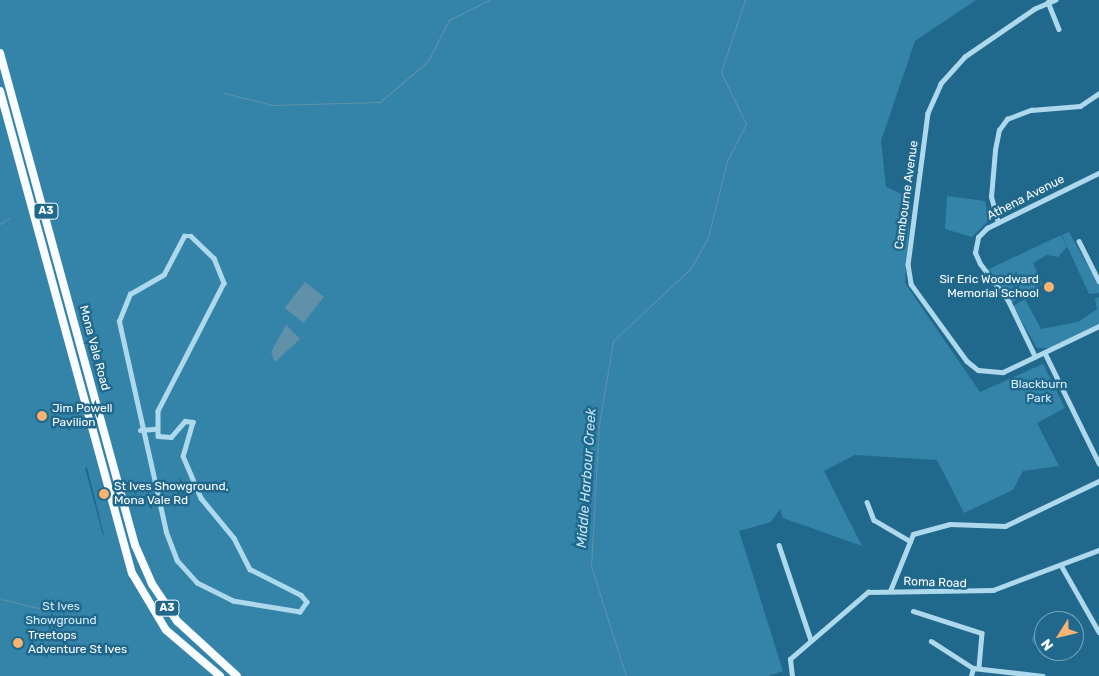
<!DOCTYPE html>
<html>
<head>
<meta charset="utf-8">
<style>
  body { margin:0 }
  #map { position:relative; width:1099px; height:676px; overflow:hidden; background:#20688c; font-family:Rubik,sans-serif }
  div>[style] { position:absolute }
  .green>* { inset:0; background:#3484aa }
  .round { border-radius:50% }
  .water>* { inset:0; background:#6091a9; transform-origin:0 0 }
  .stream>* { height:1px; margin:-0.5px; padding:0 0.5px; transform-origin:0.5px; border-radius:0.5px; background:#6091a9 }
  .minor>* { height:4.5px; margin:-2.25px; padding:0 2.25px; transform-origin:2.25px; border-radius:2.25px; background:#aed8ec }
  .trunk>* { height:8px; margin:-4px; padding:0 4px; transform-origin:4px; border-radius:4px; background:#f9fcfe }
  .dots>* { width:14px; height:14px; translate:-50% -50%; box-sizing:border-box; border:2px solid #20688c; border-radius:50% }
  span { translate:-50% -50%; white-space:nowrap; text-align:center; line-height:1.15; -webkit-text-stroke:5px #20688c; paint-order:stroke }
  .shield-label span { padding:1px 4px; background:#20688c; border:1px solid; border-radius:4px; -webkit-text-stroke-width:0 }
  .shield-label { font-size:11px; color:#fff; font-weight:700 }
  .street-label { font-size:12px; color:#fff }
  .poi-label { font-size:12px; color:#fff }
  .right { translate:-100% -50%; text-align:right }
  .left { translate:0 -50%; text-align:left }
  .park-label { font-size:12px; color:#d3edf9 }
  .water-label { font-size:14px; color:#c1e4f4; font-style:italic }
  .north { position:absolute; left:1034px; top:611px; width:50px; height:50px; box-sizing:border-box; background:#20688c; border:1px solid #79a4ba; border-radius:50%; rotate:234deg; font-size:14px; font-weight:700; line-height:20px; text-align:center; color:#fff }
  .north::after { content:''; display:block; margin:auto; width:18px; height:22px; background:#f9b26f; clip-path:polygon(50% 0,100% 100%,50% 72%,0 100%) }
</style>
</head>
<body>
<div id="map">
  <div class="green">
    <i style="clip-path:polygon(evenodd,0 0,976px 0,915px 41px,881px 141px,886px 187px,911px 198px,905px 283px,980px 392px,1043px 364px,1065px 408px,1037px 423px,1059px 466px,1023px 471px,1013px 490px,964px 513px,937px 460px,855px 455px,824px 471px,862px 546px,783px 518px,780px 509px,771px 522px,739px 531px,783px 671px,768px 676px,0 676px,0 0,87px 467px,104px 535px,103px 535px,85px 468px,87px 467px)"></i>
    <i style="clip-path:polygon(947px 196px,985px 201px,989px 220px,972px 237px,945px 229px)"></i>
    <i style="clip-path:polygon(1069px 232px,1099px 286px,1099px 293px,1089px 294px,1062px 235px)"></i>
    <i style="clip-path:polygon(1061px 235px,1067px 247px,1058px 257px,1047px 255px,1033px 263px,1042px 284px,1011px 303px,989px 269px)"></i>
    <i style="clip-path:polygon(1099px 297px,1099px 325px,1049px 348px,1037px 348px,1013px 306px,1025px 299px,1041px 329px,1078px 322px,1097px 309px,1095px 299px)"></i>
    <i class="round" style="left:1032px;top:633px;width:12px;height:12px"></i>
  </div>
  <div class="water">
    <i style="left:305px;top:282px;width:24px;height:33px;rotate:38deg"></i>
    <i style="clip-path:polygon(286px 325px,300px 339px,275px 362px,271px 352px)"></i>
  </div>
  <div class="stream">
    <i style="left:224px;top:93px;width:49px;rotate:14deg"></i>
    <i style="left:272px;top:105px;width:108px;rotate:-1.6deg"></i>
    <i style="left:380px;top:102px;width:63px;rotate:-40.5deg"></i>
    <i style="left:428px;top:61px;width:46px;rotate:-62.9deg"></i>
    <i style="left:449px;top:20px;width:45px;rotate:-26.6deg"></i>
    <i style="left:0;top:224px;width:11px;rotate:-34deg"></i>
    <i style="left:1px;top:599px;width:47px;rotate:13.4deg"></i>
    <i style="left:626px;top:676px;width:115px;rotate:-107.7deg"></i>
    <i style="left:591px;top:566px;width:141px;rotate:-86.8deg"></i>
    <i style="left:599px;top:425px;width:85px;rotate:-80.5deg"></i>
    <i style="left:613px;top:341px;width:107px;rotate:-43.1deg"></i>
    <i style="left:691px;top:268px;width:35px;rotate:-61deg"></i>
    <i style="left:708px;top:237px;width:78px;rotate:-76deg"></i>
    <i style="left:727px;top:161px;width:42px;rotate:-62.8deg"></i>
    <i style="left:746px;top:124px;width:58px;rotate:-115.7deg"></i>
    <i style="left:721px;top:72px;width:76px;rotate:-71.6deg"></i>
  </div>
  <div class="minor">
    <i style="left:1056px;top:0;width:23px;rotate:157deg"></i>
    <i style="left:1035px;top:9px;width:85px;rotate:145.6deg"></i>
    <i style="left:965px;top:57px;width:36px;rotate:132deg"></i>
    <i style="left:941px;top:84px;width:32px;rotate:114deg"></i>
    <i style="left:928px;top:113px;width:152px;rotate:97.5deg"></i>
    <i style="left:908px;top:264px;width:20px;rotate:81deg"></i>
    <i style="left:911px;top:284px;width:95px;rotate:54deg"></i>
    <i style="left:967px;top:361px;width:14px;rotate:39deg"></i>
    <i style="left:978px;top:370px;width:25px;rotate:5deg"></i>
    <i style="left:1003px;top:372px;width:106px;rotate:-25.6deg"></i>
    <i style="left:1048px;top:2px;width:29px;rotate:68deg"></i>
    <i style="left:998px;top:223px;width:27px;rotate:-105deg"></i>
    <i style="left:991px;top:197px;width:47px;rotate:-85.1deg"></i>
    <i style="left:995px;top:150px;width:20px;rotate:-79deg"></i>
    <i style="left:999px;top:130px;width:14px;rotate:-54deg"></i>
    <i style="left:1007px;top:119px;width:26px;rotate:-21deg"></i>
    <i style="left:1031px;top:110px;width:49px;rotate:-4.7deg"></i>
    <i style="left:1080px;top:106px;width:23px;rotate:-34deg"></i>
    <i style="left:184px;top:236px;width:7px"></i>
    <i style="left:191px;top:236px;width:32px;rotate:44deg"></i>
    <i style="left:214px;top:258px;width:27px;rotate:68deg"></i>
    <i style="left:224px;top:283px;width:144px;rotate:117.3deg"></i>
    <i style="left:158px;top:411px;width:25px;rotate:90deg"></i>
    <i style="left:158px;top:436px;width:13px;rotate:4deg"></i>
    <i style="left:171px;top:437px;width:21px;rotate:-49deg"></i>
    <i style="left:185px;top:421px;width:8px;rotate:7deg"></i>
    <i style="left:193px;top:422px;width:35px;rotate:106deg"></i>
    <i style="left:183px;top:456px;width:46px;rotate:66.8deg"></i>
    <i style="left:201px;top:498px;width:52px;rotate:50.5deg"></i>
    <i style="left:234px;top:538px;width:35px;rotate:63deg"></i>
    <i style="left:250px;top:569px;width:57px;rotate:27deg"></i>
    <i style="left:301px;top:595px;width:9px;rotate:49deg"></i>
    <i style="left:307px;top:602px;width:12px;rotate:125deg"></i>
    <i style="left:300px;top:612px;width:68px;rotate:-170.7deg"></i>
    <i style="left:233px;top:601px;width:40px;rotate:-153.4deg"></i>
    <i style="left:197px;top:583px;width:30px;rotate:-132deg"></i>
    <i style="left:177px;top:561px;width:31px;rotate:-111deg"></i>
    <i style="left:166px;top:532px;width:216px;rotate:-102.6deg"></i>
    <i style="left:119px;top:321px;width:29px;rotate:-68deg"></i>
    <i style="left:130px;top:294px;width:39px;rotate:-30deg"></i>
    <i style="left:164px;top:274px;width:43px;rotate:-62.2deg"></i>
    <i style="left:1079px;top:241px;width:45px;rotate:63.4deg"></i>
    <i style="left:1045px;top:353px;width:123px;rotate:63.9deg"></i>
    <i style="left:1035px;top:357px;width:62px;rotate:-115.7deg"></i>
    <i style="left:1008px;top:301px;width:46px;rotate:-127.1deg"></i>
    <i style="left:980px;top:264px;width:12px;rotate:-114deg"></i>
    <i style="left:975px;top:253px;width:16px;rotate:-79deg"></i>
    <i style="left:978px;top:237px;width:13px;rotate:-45deg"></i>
    <i style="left:987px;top:228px;width:125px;rotate:-26.2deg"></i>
    <i style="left:140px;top:430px;width:16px;rotate:-4deg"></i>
    <i style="left:867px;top:502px;width:19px;rotate:69deg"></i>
    <i style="left:874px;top:520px;width:42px;rotate:30.3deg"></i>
    <i style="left:779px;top:545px;width:100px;rotate:71.4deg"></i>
    <i style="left:1061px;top:565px;width:77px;rotate:60.4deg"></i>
    <i style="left:890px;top:591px;width:61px;rotate:-68deg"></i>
    <i style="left:913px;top:534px;width:38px;rotate:-15deg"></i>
    <i style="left:950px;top:524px;width:55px;rotate:2.1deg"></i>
    <i style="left:1005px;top:526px;width:104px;rotate:-25.6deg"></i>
    <i style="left:913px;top:611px;width:72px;rotate:17.7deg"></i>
    <i style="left:982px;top:633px;width:35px;rotate:95deg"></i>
    <i style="left:931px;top:641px;width:50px;rotate:32.7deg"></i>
    <i style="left:973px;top:668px;width:70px;rotate:6.5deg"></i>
    <i style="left:792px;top:676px;width:17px;rotate:-97deg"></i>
    <i style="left:790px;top:659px;width:103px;rotate:-40.7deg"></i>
    <i style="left:868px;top:592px;width:125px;rotate:-0.9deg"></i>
    <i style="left:993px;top:590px;width:113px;rotate:-20.7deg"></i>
    <i style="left:971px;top:676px;width:8px;rotate:-76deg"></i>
  </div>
  <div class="trunk">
    <i style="left:0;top:53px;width:510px;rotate:74.66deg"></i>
    <i style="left:135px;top:545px;width:43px;rotate:66.4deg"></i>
    <i style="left:152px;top:584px;width:45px;rotate:56deg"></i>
    <i style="left:177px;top:621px;width:81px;rotate:42.5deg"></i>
    <i style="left:0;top:91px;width:500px;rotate:74.7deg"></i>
    <i style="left:132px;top:573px;width:66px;rotate:59.2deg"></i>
    <i style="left:166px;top:630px;width:71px;rotate:40.4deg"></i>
  </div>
  <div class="dots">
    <i style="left:1049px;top:287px;background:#f9b26f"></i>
    <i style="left:42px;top:416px;background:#f9b26f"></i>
    <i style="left:104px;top:494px;background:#f9b26f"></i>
    <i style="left:18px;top:643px;background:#f9b26f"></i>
  </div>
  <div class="shield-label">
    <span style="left:46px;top:211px">A3</span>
    <span style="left:167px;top:608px">A3</span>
  </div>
  <div class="street-label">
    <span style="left:907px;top:195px;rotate:-82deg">Cambourne Avenue</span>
    <span style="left:1026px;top:198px;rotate:-27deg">Athena Avenue</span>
    <span style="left:94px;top:348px;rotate:75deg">Mona Vale Road</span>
    <span style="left:935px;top:583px;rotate:2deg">Roma Road</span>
  </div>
  <div class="poi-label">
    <span class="right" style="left:1039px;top:287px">Sir Eric Woodward<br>Memorial School</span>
    <span class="left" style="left:52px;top:416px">Jim Powell<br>Pavilion</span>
    <span class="left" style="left:114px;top:494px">St Ives Showground,<br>Mona Vale Rd</span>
    <span class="left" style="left:28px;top:643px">Treetops<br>Adventure St Ives</span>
  </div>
  <div class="park-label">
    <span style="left:1039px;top:392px">Blackburn<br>Park</span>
    <span style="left:61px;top:614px">St Ives<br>Showground</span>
  </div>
  <div class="water-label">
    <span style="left:587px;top:478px;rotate:-86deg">Middle Harbour Creek</span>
  </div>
  <div class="north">N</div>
</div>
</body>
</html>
